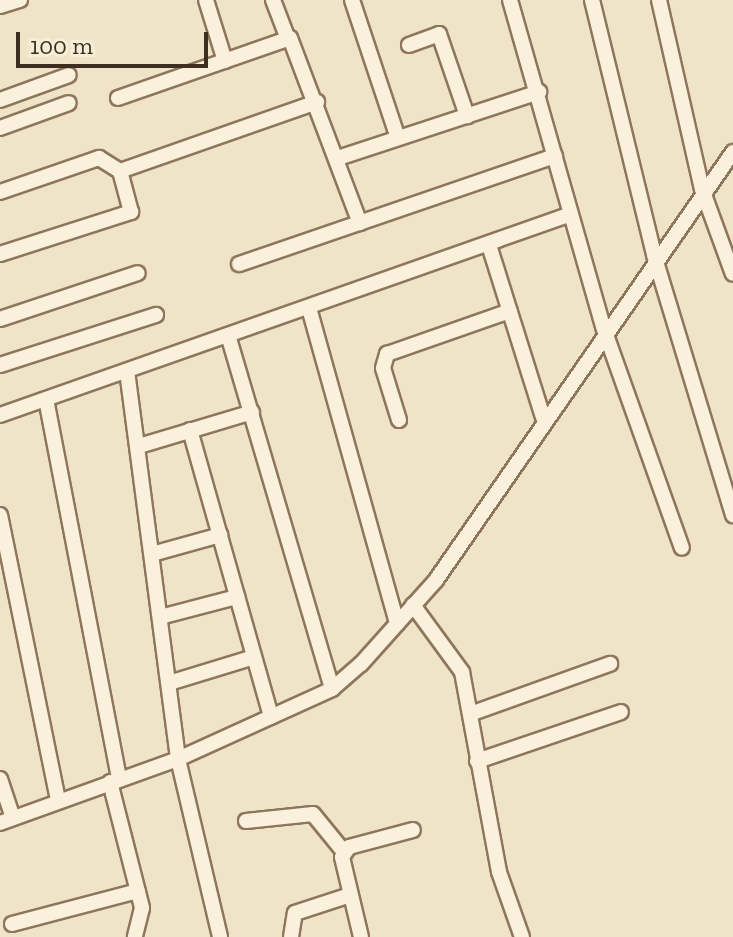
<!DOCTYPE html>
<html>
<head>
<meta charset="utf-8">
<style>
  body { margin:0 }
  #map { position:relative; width:733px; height:937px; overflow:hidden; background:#f0e4c8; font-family:"Zilla Slab",serif }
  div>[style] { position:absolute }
  .roads { filter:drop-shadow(2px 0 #8d765c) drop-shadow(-2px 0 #8d765c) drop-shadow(0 2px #8d765c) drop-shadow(0 -2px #8d765c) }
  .minor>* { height:14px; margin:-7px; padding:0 7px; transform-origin:7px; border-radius:7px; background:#faf1dc }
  span { translate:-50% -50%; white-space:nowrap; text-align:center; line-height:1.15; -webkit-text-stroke:7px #f7eed8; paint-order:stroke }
  .scale { position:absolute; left:16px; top:32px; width:192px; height:36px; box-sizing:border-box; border:4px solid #3d2e20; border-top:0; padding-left:10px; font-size:24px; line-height:28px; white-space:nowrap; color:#3d2e20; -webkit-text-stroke:6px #f7eed8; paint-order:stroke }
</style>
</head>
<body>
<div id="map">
  <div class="roads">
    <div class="minor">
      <i style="left:206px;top:0;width:64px;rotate:72.7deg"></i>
      <i style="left:273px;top:0;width:39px;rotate:69deg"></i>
      <i style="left:352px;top:0;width:145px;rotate:71.6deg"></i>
      <i style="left:510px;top:0;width:342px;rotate:74.1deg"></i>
      <i style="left:604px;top:329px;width:232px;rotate:70.4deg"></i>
      <i style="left:592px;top:0;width:262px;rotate:76.3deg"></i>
      <i style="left:654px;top:255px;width:272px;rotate:73.1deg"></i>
      <i style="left:659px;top:0;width:194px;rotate:77.2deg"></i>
      <i style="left:702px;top:189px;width:90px;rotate:70deg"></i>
      <i style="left:0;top:6px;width:21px;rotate:-17deg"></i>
      <i style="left:409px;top:45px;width:32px;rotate:-20deg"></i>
      <i style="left:439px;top:34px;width:87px;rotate:71.1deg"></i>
      <i style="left:118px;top:98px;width:182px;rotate:-19.2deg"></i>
      <i style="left:290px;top:38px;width:198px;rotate:69.3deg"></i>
      <i style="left:0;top:100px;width:73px;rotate:-19.9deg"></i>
      <i style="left:0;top:128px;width:73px;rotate:-19.9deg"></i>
      <i style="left:338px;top:158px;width:212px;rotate:-18.2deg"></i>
      <i style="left:0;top:192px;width:105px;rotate:-19deg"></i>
      <i style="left:99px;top:158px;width:25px;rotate:32deg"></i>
      <i style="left:489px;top:245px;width:180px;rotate:72.6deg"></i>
      <i style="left:0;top:254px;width:138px;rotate:-17.8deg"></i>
      <i style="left:131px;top:212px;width:42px;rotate:-105deg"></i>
      <i style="left:120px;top:171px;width:209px;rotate:-19.3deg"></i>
      <i style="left:239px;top:264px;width:334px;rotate:-18.9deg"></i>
      <i style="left:309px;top:308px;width:328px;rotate:74.4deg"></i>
      <i style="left:0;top:319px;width:145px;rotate:-18.4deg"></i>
      <i style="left:228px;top:335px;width:369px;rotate:73.6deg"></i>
      <i style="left:0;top:365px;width:164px;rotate:-17.8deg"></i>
      <i style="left:127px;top:371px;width:391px;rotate:82.5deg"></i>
      <i style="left:178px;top:759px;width:183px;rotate:76.7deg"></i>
      <i style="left:46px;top:399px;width:387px;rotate:79.1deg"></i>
      <i style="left:0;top:415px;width:605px;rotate:-19.39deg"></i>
      <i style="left:399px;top:420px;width:54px;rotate:-107.1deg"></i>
      <i style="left:383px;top:368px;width:15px;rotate:-74deg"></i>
      <i style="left:387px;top:354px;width:130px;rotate:-19.3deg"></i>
      <i style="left:190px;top:430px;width:298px;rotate:74.2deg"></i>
      <i style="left:139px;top:446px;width:118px;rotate:-16.7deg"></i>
      <i style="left:0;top:515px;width:292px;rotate:78.5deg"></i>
      <i style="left:152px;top:554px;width:71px;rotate:-15.6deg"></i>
      <i style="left:413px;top:605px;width:83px;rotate:53.8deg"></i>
      <i style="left:462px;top:672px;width:203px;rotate:79.5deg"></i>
      <i style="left:499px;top:872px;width:69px;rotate:70.5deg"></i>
      <i style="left:160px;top:617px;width:80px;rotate:-14.6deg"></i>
      <i style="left:169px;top:683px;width:89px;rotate:-17deg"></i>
      <i style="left:470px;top:714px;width:149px;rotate:-19.7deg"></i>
      <i style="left:477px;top:761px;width:152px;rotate:-18.8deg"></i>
      <i style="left:0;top:779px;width:41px;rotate:71.6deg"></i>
      <i style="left:110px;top:782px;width:130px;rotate:75.7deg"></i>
      <i style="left:142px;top:908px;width:30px;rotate:104deg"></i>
      <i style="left:246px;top:821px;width:67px;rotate:-6deg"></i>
      <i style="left:313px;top:814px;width:49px;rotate:50.8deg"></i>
      <i style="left:0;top:823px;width:189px;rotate:-19.8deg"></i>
      <i style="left:178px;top:759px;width:169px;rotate:-24.4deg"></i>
      <i style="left:332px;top:689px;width:38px;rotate:-41deg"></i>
      <i style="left:361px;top:664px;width:113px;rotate:-48.2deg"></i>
      <i style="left:436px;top:580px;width:521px;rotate:-55.24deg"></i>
      <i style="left:12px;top:924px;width:130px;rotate:-14.7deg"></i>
      <i style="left:291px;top:937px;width:24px;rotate:-81deg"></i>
      <i style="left:295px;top:913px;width:58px;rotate:-18.1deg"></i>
      <i style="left:361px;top:937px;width:82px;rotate:-103.4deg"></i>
      <i style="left:342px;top:857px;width:12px;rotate:-55deg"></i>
      <i style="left:349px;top:847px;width:66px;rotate:-14.9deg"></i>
    </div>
  </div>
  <div class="scale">100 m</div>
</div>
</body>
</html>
